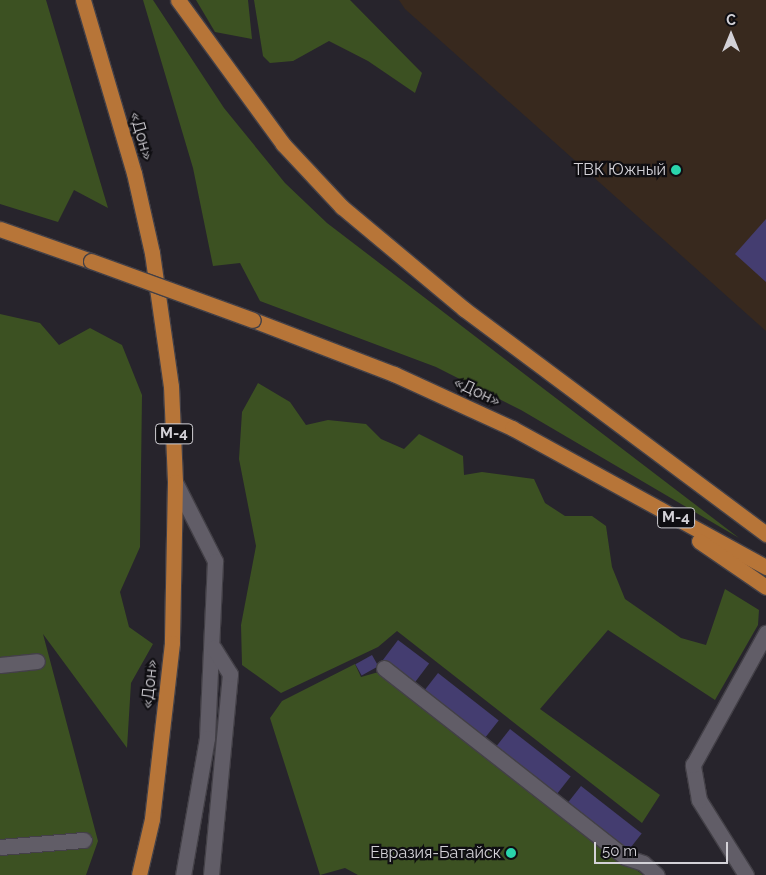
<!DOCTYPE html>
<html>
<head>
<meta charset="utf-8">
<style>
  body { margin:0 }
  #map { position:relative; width:766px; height:875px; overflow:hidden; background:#27242c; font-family:Raleway,sans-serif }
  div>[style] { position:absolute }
  .commercial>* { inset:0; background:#38291e }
  .green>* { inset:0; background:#3c5122 }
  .building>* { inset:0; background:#443d70; transform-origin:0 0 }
  .roads { filter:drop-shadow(1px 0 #434047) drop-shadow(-1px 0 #434047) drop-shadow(0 1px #434047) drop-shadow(0 -1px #434047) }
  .minor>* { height:15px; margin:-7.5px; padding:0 7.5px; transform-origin:7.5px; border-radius:7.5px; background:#615d67 }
  .highway>* { height:15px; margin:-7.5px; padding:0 7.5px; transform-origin:7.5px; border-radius:7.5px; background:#b77538 }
  .bridges { filter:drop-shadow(1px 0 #434047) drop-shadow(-1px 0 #434047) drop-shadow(0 1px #434047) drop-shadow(0 -1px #434047) }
  .highway-bridge>* { height:15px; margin:-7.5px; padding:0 7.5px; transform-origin:7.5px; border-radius:7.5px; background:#b77538 }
  .dots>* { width:14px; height:14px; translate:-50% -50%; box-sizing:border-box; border:2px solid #0f0e12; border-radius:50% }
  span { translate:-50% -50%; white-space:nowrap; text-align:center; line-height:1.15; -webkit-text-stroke:4.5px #0f0e12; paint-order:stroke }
  .shield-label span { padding:1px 4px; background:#0f0e12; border:1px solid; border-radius:4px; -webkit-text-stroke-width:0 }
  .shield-label { font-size:15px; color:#d3d1d7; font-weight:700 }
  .street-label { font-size:16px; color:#d3d1d7 }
  .poi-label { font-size:16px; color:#d3d1d7 }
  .right { translate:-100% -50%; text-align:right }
  .north { position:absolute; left:706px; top:10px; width:50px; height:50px; -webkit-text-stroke:4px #0f0e12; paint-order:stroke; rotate:0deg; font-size:14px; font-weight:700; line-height:20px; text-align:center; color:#d3d1d7 }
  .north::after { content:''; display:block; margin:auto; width:18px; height:22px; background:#d3d1d7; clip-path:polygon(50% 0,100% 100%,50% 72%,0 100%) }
  .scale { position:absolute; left:594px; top:842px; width:134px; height:22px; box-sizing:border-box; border:2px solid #d3d1d7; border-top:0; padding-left:6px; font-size:15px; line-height:18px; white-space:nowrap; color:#d3d1d7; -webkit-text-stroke:4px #0f0e12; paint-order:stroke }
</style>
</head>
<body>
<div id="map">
  <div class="commercial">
    <i style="clip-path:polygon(399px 0,766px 0,766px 331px,405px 9px)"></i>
  </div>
  <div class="green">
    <i style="clip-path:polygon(0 0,46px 0,108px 208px,74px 190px,58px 222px,0 204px)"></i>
    <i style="clip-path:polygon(143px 0,153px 0,224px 108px,285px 183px,327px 223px,739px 538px,521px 410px,436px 367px,260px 301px,240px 263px,213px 266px,193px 168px)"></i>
    <i style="clip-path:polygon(196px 0,248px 0,252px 39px,215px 32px)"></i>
    <i style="clip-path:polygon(254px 0,350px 0,422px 73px,415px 93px,368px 61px,329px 41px,293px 61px,270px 63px,263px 56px)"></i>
    <i style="clip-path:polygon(0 314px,40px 323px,59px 345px,90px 328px,122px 345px,142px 395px,140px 547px,120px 592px,129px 627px,153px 644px,131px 683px,127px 748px,43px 634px,98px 841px,86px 875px,0 875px)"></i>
    <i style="clip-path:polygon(258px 383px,290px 402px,306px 425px,328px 420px,366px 424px,381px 439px,404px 449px,419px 434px,463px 456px,464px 475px,482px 472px,534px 479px,545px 503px,565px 516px,592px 516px,606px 526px,612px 567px,625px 599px,681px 638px,706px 645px,725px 589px,759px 610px,758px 625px,715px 700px,608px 630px,540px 709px,660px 795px,642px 823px,397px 631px,378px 647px,281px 693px,242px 665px,241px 625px,256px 546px,239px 459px,242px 412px)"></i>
    <i style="clip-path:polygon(355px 664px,361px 677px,382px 671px,643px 875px,358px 875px,345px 868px,320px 875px,270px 718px,282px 701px)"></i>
  </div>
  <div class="building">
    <i style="clip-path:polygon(766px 219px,766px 282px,735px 254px)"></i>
    <i style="left:398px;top:640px;width:39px;height:26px;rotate:37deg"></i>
    <i style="left:372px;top:655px;width:13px;height:19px;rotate:61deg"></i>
    <i style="left:438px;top:673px;width:77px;height:24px;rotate:38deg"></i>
    <i style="left:510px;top:729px;width:77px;height:23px;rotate:38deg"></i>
    <i style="left:581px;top:786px;width:77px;height:23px;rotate:38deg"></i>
  </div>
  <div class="roads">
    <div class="minor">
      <i style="left:175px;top:482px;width:89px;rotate:63.1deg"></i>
      <i style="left:215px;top:561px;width:177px;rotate:92.6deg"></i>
      <i style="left:207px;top:738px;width:139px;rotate:99.9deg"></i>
      <i style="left:0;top:665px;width:37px;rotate:-6deg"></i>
      <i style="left:384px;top:668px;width:306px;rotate:38.1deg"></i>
      <i style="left:625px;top:857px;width:19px;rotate:18deg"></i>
      <i style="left:643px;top:863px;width:18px;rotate:41deg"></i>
      <i style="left:0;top:847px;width:84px;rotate:-4.8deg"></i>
      <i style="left:211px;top:875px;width:202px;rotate:-84.6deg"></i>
      <i style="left:230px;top:674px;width:31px;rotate:-122deg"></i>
      <i style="left:746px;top:875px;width:89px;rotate:-122.1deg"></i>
      <i style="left:699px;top:800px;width:36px;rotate:-100deg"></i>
      <i style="left:693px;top:765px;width:151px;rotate:-61.1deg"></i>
    </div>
    <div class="highway">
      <i style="left:83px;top:0;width:180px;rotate:73.6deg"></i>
      <i style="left:134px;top:173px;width:82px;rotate:77.3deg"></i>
      <i style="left:152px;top:253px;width:134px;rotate:81.9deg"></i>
      <i style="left:171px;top:386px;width:96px;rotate:87.6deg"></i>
      <i style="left:175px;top:482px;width:161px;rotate:91.1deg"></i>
      <i style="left:172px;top:643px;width:177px;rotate:96.5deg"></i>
      <i style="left:152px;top:819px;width:57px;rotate:103.1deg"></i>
      <i style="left:178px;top:0;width:178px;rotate:53.9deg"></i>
      <i style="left:283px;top:144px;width:86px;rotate:46.9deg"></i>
      <i style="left:342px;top:207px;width:159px;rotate:39.9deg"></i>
      <i style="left:464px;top:309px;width:377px;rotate:36.7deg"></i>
      <i style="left:0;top:229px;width:96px;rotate:19.4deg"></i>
      <i style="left:253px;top:320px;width:151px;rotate:21deg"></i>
      <i style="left:394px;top:374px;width:130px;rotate:24.6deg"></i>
      <i style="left:512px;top:428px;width:290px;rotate:28.7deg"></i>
      <i style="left:699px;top:541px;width:81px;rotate:34.5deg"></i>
    </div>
  </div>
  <div class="bridges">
    <div class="highway-bridge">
      <i style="left:91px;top:261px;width:172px;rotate:20deg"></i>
    </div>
  </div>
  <div class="dots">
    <i style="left:676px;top:170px;background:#2ad5ac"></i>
    <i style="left:511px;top:853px;background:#2ad5ac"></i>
  </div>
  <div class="shield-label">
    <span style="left:174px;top:434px">М-4</span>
    <span style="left:676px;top:518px">М-4</span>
  </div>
  <div class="street-label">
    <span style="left:141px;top:136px;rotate:74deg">«Дон»</span>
    <span style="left:477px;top:392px;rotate:25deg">«Дон»</span>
    <span style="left:150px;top:684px;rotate:-84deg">«Дон»</span>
  </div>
  <div class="poi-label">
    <span class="right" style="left:666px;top:170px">ТВК Южный</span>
    <span class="right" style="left:501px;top:853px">Евразия-Батайск</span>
  </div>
  <div class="north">С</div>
  <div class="scale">50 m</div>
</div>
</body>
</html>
